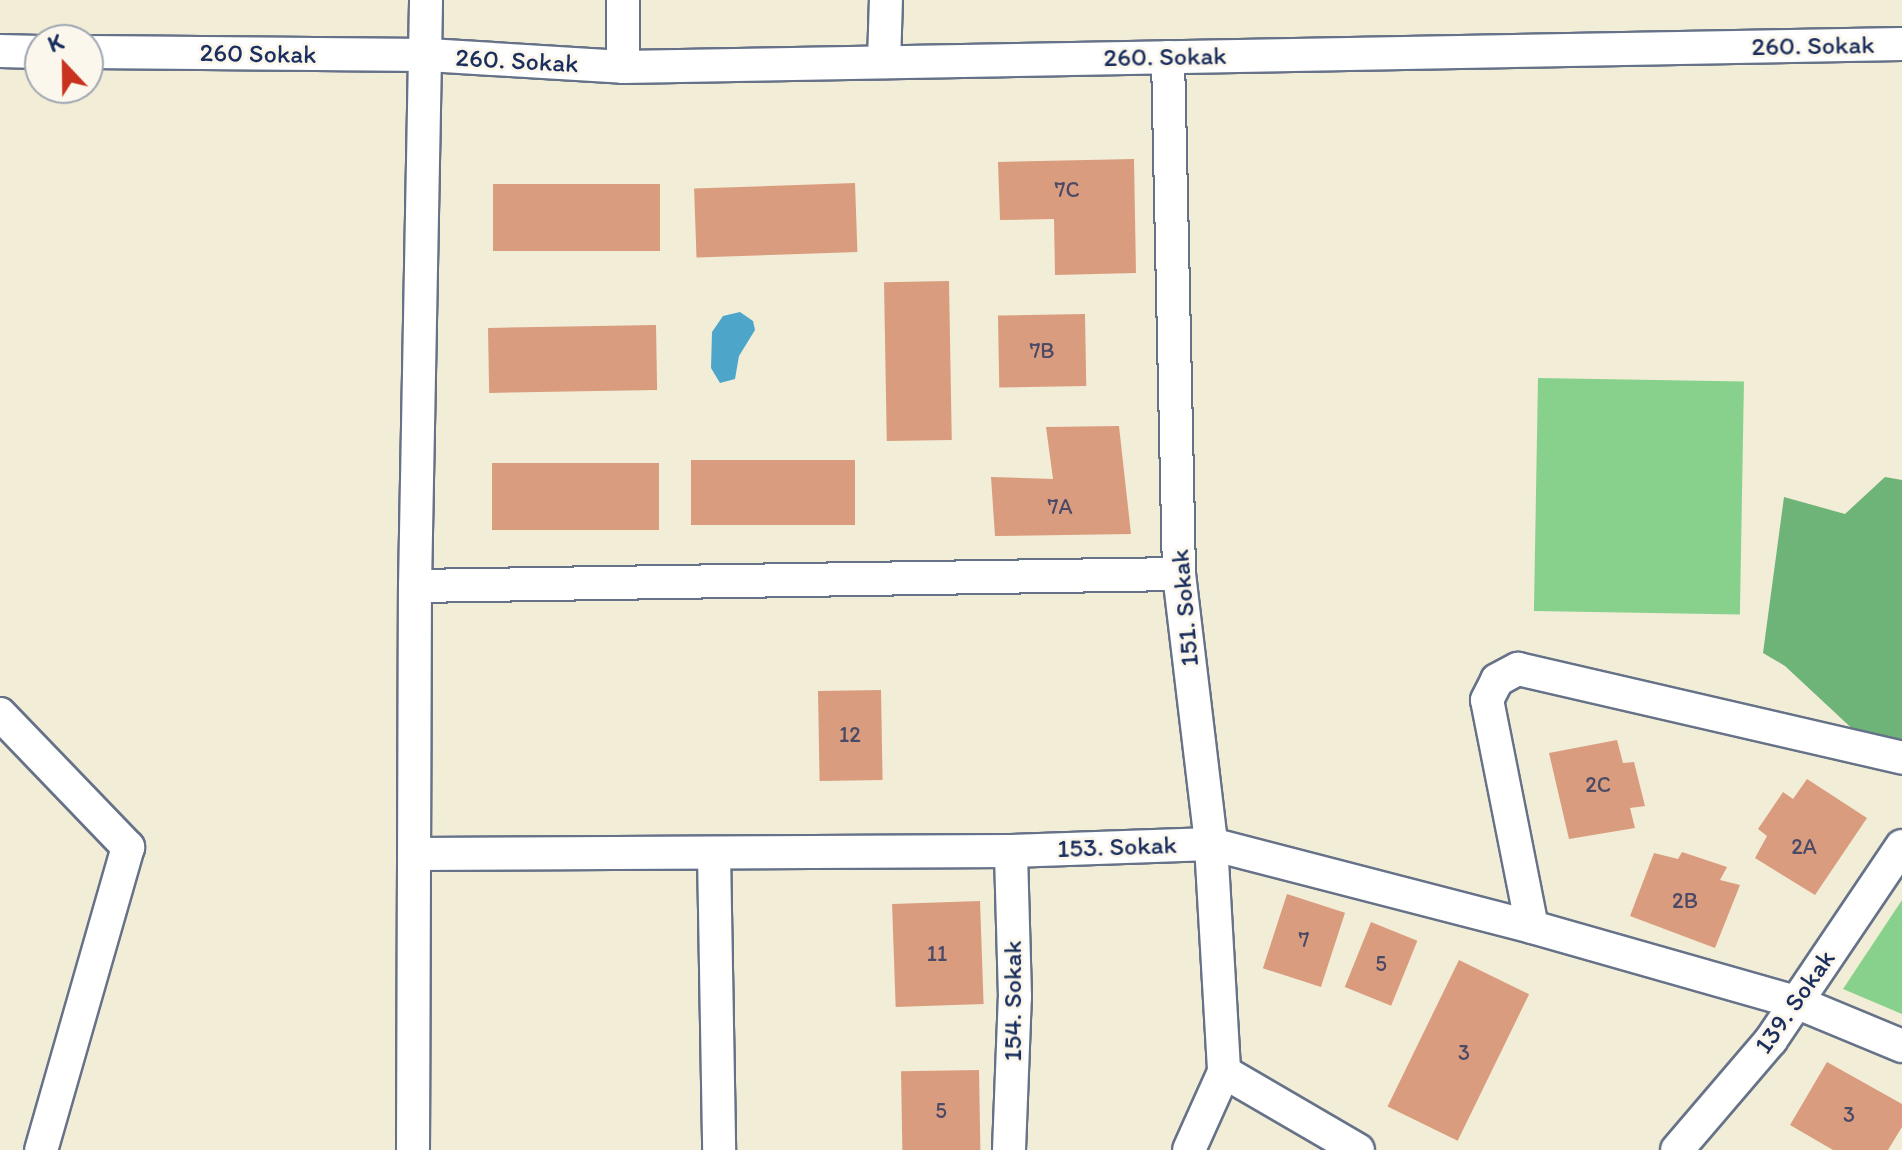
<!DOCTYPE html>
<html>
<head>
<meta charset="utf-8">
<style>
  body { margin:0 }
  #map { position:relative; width:1902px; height:1150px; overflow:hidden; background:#f2edd7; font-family:Itim,sans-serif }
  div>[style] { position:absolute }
  .green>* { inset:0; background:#88d18d; transform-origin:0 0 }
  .forest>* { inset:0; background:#6eb378 }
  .water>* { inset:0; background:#4da5ca }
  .building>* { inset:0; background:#da9c7e; transform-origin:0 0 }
  .roads { filter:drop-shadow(2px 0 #667288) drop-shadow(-2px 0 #667288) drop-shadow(0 2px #667288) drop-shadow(0 -2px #667288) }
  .minor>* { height:32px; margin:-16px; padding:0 16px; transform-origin:16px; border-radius:16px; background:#fff }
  span { translate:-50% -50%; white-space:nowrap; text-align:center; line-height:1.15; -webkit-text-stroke:6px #fbf7ec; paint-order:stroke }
  .number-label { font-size:22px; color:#4b4a66 }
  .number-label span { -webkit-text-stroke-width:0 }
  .street-label { font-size:26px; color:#1b2f5e }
  .north { position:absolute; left:24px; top:24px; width:80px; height:80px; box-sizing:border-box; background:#fbf7ec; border:2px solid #a1a7b3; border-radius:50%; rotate:338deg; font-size:22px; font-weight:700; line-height:32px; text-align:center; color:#1b2f5e }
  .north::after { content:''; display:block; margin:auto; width:28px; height:36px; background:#c8321e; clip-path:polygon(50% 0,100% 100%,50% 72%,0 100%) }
</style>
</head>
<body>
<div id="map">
  <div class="green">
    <i style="left:1538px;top:378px;width:206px;height:233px;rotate:1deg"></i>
    <i style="clip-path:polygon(1902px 900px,1902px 1014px,1843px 989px)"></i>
  </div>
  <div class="forest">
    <i style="clip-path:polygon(1885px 477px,1902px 480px,1902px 747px,1859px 735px,1785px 666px,1763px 653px,1784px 497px,1845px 514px)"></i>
  </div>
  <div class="water">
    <i style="clip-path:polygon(740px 312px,753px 321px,755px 330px,739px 356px,735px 379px,720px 383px,711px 368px,712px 332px,723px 316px)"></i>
  </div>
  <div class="building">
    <i style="clip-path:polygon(1134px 159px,1136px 273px,1055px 275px,1054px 219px,1000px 220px,998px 162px)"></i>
    <i style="left:855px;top:183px;width:69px;height:161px;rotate:88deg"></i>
    <i style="left:660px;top:184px;width:67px;height:167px;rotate:90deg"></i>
    <i style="left:949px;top:281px;width:159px;height:65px;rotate:89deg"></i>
    <i style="left:1085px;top:314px;width:72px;height:87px;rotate:89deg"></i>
    <i style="left:656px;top:325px;width:65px;height:168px;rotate:89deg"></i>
    <i style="clip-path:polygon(1119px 426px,1131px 534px,995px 536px,991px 477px,1053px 479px,1046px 427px)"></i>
    <i style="left:855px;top:460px;width:65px;height:164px;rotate:90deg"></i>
    <i style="left:659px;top:463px;width:67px;height:167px;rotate:90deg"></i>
    <i style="left:881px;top:690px;width:90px;height:63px;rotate:89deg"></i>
    <i style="clip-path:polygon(1617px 740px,1623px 763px,1634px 762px,1645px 806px,1630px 808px,1635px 828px,1569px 839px,1549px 753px)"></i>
    <i style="clip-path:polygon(1807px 779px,1867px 818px,1815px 895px,1755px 858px,1767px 836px,1758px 829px,1783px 792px,1793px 799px)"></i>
    <i style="clip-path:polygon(1682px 852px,1727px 867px,1720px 880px,1740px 885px,1715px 948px,1630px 916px,1654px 853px,1678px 859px)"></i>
    <i style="left:1287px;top:894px;width:61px;height:78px;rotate:18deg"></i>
    <i style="left:980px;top:901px;width:103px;height:88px;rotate:88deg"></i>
    <i style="left:1371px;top:922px;width:50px;height:70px;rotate:22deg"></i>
    <i style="left:1459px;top:960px;width:78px;height:163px;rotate:26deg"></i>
    <i style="clip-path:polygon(1827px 1062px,1902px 1104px,1902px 1127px,1888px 1150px,1833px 1150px,1790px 1125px)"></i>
    <i style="left:979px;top:1070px;width:80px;height:78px;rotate:89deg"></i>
  </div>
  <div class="roads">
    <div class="minor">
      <i style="left:623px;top:0;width:67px;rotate:90deg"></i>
      <i style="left:0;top:51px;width:40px;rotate:1.4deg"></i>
      <i style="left:88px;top:52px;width:340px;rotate:0.5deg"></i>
      <i style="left:428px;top:55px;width:195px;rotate:3.5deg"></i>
      <i style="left:623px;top:67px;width:1279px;rotate:-1.03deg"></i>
      <i style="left:1168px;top:57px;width:517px;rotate:88.78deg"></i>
      <i style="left:1179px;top:574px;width:272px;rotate:83.2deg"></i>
      <i style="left:1211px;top:844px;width:228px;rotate:86.7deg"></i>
      <i style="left:1224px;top:1072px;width:85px;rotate:114.2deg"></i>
      <i style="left:884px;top:62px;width:62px;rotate:-88.2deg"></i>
      <i style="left:415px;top:586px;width:764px;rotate:-0.9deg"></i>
      <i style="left:0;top:714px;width:185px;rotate:46.1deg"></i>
      <i style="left:128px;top:847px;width:315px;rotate:106deg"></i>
      <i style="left:714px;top:853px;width:297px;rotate:89deg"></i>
      <i style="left:416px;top:854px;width:595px;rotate:-0.29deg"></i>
      <i style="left:1011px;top:851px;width:200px;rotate:-2deg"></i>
      <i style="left:1211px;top:844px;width:332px;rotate:14.5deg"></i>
      <i style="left:1532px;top:927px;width:274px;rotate:15.9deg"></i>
      <i style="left:1796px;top:1002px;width:115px;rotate:22.5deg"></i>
      <i style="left:1532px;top:927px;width:231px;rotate:-101.2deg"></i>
      <i style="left:1487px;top:700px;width:22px;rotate:-63deg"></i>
      <i style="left:1497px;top:680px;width:24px;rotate:-28deg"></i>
      <i style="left:1518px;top:669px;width:394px;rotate:13deg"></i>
      <i style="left:1224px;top:1072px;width:155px;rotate:30.2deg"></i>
      <i style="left:413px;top:1150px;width:564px;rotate:-89.8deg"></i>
      <i style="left:415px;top:586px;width:586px;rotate:-88.92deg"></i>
      <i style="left:1009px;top:1150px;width:153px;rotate:-87.8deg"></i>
      <i style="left:1015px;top:997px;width:146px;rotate:-91.6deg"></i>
      <i style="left:1677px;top:1150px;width:145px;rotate:-49.5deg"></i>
      <i style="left:1771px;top:1040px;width:234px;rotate:-56deg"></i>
    </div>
  </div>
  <div class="number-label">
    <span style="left:1067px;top:190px">7C</span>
    <span style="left:1042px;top:351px">7B</span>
    <span style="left:1060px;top:507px">7A</span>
    <span style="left:850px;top:735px">12</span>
    <span style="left:1598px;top:785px">2C</span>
    <span style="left:1804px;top:847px">2A</span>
    <span style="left:1685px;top:901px">2B</span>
    <span style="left:1304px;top:940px">7</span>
    <span style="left:937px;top:954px">11</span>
    <span style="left:1381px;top:964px">5</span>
    <span style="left:1464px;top:1053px">3</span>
    <span style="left:941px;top:1111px">5</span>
    <span style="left:1849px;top:1115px">3</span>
  </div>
  <div class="street-label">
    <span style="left:1813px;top:46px;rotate:-1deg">260. Sokak</span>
    <span style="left:258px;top:54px;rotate:1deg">260 Sokak</span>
    <span style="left:1165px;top:57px;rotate:-1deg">260. Sokak</span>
    <span style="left:517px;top:61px;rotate:3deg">260. Sokak</span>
    <span style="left:1185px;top:608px;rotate:-95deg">151. Sokak</span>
    <span style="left:1117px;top:847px;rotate:-2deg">153. Sokak</span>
    <span style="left:1013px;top:1001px;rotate:-90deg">154. Sokak</span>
    <span style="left:1795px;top:1002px;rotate:-55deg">139. Sokak</span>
  </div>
  <div class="north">K</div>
</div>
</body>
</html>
